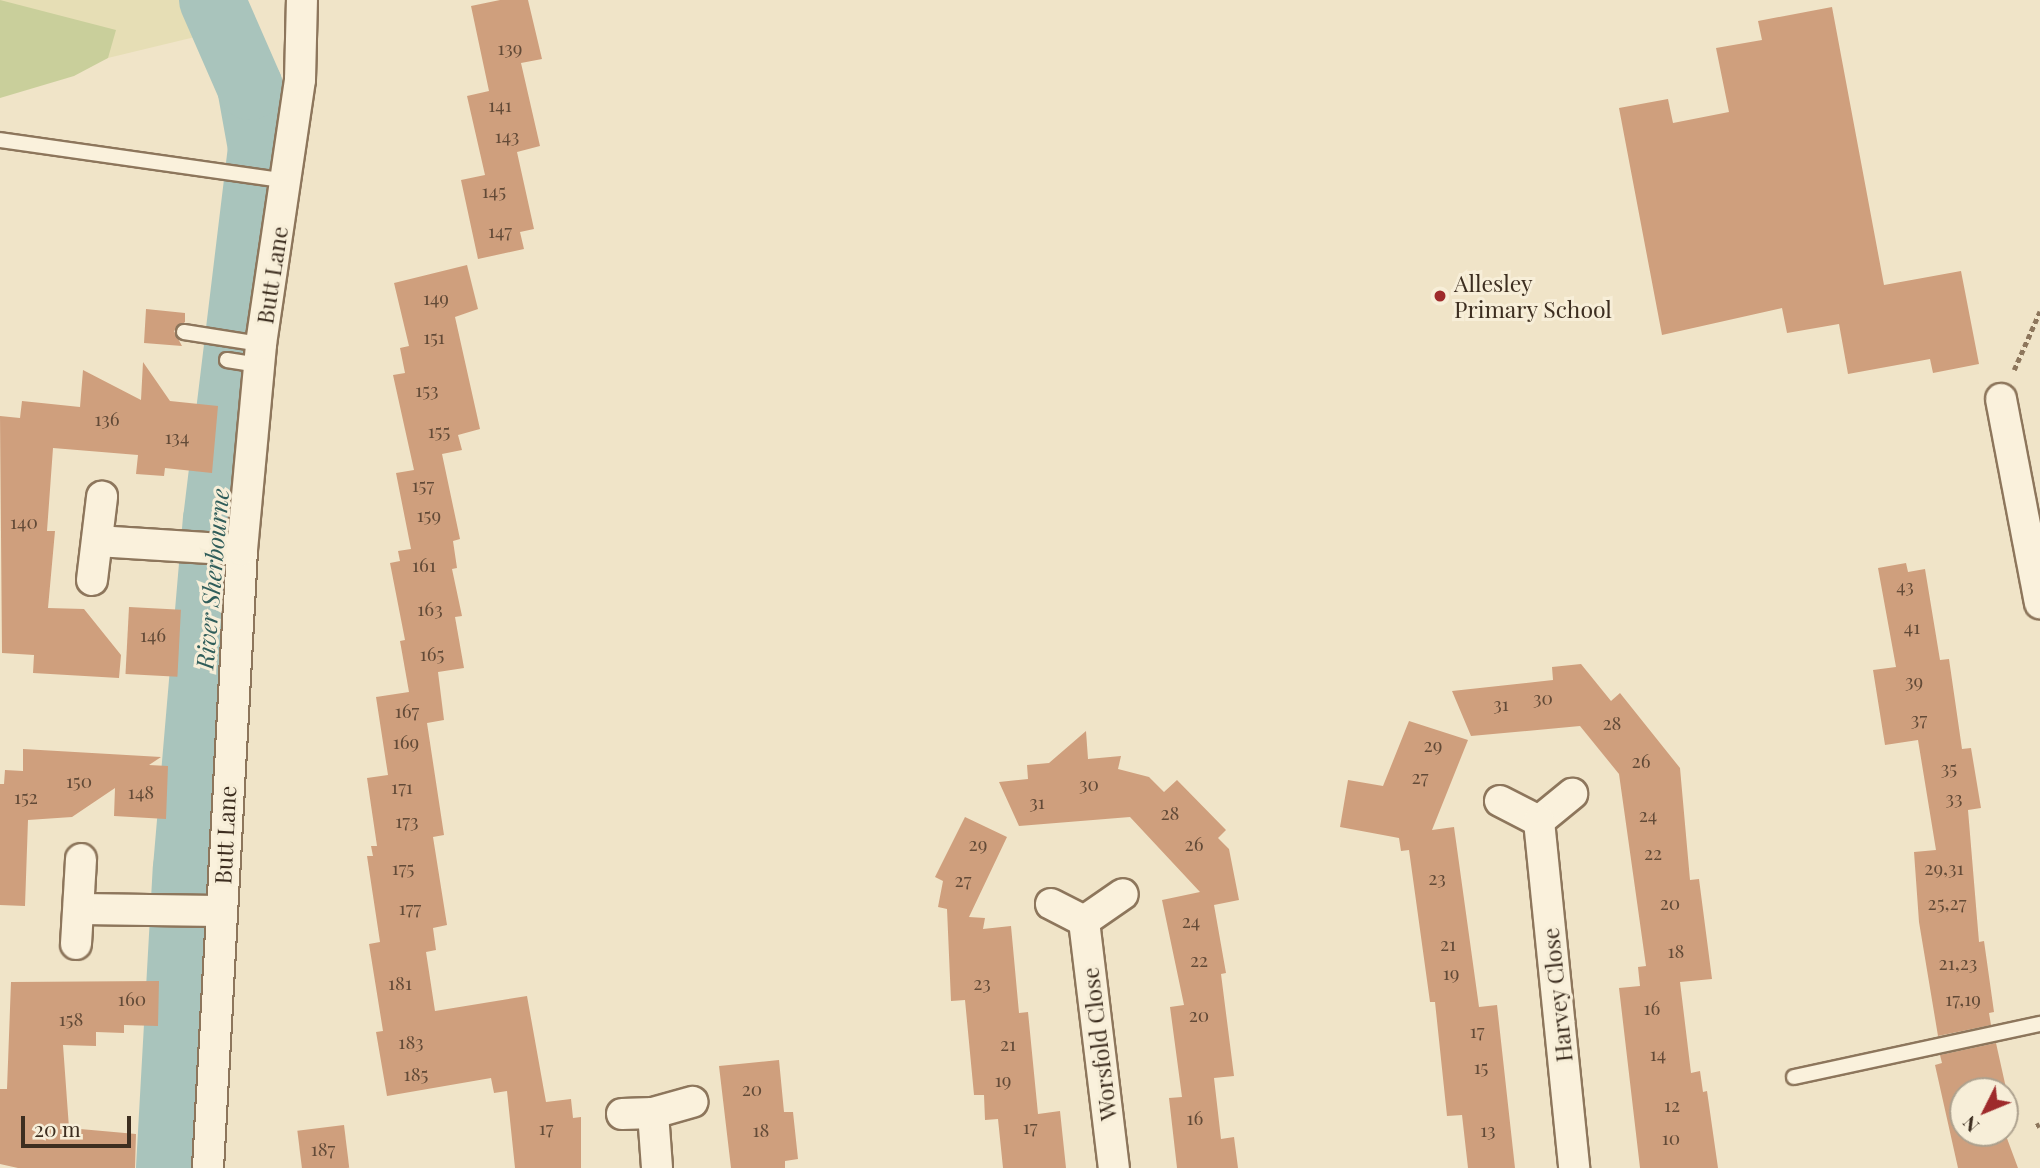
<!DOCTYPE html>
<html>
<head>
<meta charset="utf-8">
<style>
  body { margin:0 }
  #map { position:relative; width:2040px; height:1168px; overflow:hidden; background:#f0e4c8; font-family:"Playfair Display",serif }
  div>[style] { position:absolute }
  .farmland>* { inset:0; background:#e6deb5 }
  .green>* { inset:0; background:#c9cf9b }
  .river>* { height:66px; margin:-33px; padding:0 33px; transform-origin:33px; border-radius:33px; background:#a9c4bc }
  .building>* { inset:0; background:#cf9f7d; transform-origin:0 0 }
  .path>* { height:4.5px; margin-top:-2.25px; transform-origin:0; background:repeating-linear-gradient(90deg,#8d765c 0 5px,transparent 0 8.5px) }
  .roads { filter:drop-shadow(2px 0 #8d765c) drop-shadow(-2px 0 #8d765c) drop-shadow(0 2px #8d765c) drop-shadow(0 -2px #8d765c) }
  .service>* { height:14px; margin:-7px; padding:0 7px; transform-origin:7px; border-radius:7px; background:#faf1dc }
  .minor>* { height:30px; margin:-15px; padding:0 15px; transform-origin:15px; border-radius:15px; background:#faf1dc }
  .dots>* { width:19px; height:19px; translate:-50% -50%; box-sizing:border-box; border:4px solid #f7eed8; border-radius:50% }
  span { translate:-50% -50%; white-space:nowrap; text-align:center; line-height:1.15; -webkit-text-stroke:6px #f7eed8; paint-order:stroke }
  .number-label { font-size:19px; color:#624a37 }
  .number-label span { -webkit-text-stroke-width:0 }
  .street-label { font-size:23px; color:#3d2e20 }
  .poi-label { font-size:23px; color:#3d2e20 }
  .left { translate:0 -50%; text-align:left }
  .water-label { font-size:24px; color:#2f5d5a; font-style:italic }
  .north { position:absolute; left:1949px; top:1077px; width:70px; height:70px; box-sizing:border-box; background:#f7eed8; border:2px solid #ada18e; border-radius:50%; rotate:227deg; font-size:19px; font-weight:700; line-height:28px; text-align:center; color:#3d2e20 }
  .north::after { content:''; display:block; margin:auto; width:24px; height:32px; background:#9e2a2b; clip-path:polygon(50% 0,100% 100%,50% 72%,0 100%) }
  .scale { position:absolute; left:21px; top:1116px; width:110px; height:32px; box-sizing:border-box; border:4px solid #3d2e20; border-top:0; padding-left:9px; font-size:21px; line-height:24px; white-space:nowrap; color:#3d2e20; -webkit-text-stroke:5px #f7eed8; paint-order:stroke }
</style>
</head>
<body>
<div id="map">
  <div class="farmland">
    <i style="clip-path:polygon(0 0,212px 0,224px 30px,0 84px)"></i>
  </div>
  <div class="green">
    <i style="clip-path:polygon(0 0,116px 30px,108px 58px,74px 76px,0 98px)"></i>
  </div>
  <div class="river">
    <i style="left:169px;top:1168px;width:300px;rotate:-86.8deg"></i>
    <i style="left:186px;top:868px;width:349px;rotate:-85.1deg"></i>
    <i style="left:216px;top:520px;width:375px;rotate:-83.1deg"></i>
    <i style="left:261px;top:148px;width:62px;rotate:-100.2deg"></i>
    <i style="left:250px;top:87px;width:95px;rotate:-113.6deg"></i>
  </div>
  <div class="building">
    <i style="clip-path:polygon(500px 0,528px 0,542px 59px,521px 63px,540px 146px,517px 152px,534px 229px,520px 232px,524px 249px,478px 259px,461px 180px,485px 175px,467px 96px,489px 91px,471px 6px)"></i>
    <i style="clip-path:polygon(1832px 7px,1884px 285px,1961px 271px,1979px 364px,1933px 373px,1930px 359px,1848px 374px,1839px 324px,1787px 333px,1782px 308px,1662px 335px,1619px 108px,1668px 99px,1673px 123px,1729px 112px,1716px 48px,1762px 40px,1758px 21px)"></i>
    <i style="clip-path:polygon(467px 265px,478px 309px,455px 317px,480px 429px,458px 435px,462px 450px,442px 454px,460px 539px,453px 541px,457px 568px,452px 569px,462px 616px,455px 617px,464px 668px,438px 672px,444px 720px,427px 723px,444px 835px,433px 837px,447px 925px,433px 928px,436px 950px,426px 952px,435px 1011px,527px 996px,546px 1102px,571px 1099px,573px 1118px,581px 1117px,581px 1168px,515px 1168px,507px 1091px,494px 1093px,491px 1078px,387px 1096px,376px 1032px,383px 1031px,369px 944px,380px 942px,367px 856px,373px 856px,371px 846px,377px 846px,367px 778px,388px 775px,376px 697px,409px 692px,400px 641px,405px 640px,390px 563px,400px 561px,398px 551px,411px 549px,396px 473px,414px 470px,393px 375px,405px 373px,400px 348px,409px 346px,394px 283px)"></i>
    <i style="clip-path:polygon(146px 309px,185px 313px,185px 322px,174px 331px,182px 346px,144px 343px)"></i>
    <i style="clip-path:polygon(143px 362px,170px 401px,218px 406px,212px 473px,165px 468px,164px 476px,136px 474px,138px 455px,53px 448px,47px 531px,55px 531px,48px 608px,84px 609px,121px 655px,119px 678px,33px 673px,34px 655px,2px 653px,0 416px,20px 418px,22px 401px,80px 407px,83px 370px,141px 400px)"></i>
    <i style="clip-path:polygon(1906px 563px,1908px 572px,1925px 569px,1940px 660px,1949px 659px,1962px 749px,1971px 748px,1981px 808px,1968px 810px,1979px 942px,1984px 941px,1994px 1012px,1989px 1013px,1991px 1025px,1938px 1036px,1919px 922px,1914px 852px,1936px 850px,1918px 740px,1885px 745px,1873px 670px,1896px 667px,1878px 568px)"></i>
    <i style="left:129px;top:607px;width:52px;height:67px;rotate:3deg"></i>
    <i style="clip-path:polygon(1581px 664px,1611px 701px,1620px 693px,1680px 768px,1690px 880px,1699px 879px,1712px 979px,1680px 982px,1691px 1073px,1700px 1071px,1703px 1092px,1707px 1091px,1718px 1168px,1640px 1168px,1619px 988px,1640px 986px,1638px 967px,1646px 966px,1619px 774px,1580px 726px,1471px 736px,1452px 691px,1553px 680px,1552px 667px)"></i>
    <i style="clip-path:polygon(1409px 721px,1468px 740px,1432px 830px,1454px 827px,1479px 1007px,1497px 1005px,1515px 1168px,1468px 1168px,1462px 1115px,1447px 1116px,1435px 1002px,1430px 1002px,1409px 850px,1401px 851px,1399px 838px,1340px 827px,1348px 780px,1383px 786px)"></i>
    <i style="clip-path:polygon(1086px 731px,1088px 759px,1121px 756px,1118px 769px,1149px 777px,1164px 792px,1177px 780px,1226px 830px,1218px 838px,1229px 849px,1239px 900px,1214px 905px,1226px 973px,1221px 974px,1234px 1076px,1214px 1078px,1221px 1139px,1234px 1137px,1238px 1168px,1177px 1168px,1169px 1098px,1182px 1097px,1170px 1007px,1184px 1005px,1162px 900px,1200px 892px,1130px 817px,1019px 826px,999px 782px,1028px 779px,1027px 765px,1049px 763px)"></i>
    <i style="clip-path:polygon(23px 749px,161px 757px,149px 765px,168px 766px,166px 819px,114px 816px,115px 788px,72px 817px,28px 820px,25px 906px,0 905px,0 784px,4px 784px,5px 770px,23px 771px)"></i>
    <i style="clip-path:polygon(965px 817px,1007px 837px,969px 917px,985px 918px,983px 929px,1011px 926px,1019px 1013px,1028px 1012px,1038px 1114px,1060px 1111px,1066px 1168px,1003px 1168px,998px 1119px,985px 1120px,984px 1095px,974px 1095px,965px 1000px,951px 1001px,947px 909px,938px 907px,943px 881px,935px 877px)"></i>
    <i style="clip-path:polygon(159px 981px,158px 1026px,124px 1025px,124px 1033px,96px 1032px,96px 1046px,63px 1045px,69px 1128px,136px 1134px,135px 1168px,18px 1168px,0 1164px,0 1089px,7px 1089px,11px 982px)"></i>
    <i style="clip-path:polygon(1996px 1043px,2014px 1124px,2005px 1126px,2005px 1091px,1963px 1091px,1963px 1133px,2005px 1133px,2018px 1168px,1958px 1168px,1935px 1065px,1942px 1063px,1940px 1055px)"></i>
    <i style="clip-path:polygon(779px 1060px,784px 1112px,793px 1112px,798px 1159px,785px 1161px,785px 1168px,731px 1168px,719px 1066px)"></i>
    <i style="left:344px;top:1125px;width:43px;height:47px;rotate:83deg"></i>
  </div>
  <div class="path">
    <i style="left:2014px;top:370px;width:64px;rotate:-66.2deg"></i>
    <i style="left:2036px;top:1126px;width:4px;rotate:-27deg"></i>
  </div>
  <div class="roads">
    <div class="service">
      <i style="left:0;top:140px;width:290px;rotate:8.1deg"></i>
      <i style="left:184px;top:332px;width:78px;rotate:8.9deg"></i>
      <i style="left:227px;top:360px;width:32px;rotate:9deg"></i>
      <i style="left:1794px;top:1077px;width:252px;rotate:-12.2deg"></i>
    </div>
    <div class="minor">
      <i style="left:2001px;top:399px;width:208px;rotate:79.2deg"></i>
      <i style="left:97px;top:541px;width:145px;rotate:3.6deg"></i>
      <i style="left:92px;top:580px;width:84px;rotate:-83.1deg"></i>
      <i style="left:1500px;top:801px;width:44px;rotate:27.1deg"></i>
      <i style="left:1539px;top:821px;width:43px;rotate:-39.3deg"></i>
      <i style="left:1539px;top:821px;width:349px;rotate:84.2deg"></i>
      <i style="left:1051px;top:904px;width:37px;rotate:27deg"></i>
      <i style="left:1084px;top:921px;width:47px;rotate:-34.7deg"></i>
      <i style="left:80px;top:909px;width:140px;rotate:0.8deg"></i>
      <i style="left:1084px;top:921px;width:249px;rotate:83.1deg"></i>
      <i style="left:76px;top:944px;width:85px;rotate:-86.6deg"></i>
      <i style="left:653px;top:1113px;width:55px;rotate:85.8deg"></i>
      <i style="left:622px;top:1114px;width:31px;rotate:-2deg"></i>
      <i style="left:653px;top:1113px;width:41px;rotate:-15.8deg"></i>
      <i style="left:208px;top:1168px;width:619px;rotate:-86.85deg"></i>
      <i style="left:242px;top:550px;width:207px;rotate:-84.7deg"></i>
      <i style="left:261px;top:344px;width:267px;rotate:-81.6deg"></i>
      <i style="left:300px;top:80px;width:80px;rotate:-88.6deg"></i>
    </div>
  </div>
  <div class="dots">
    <i style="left:1440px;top:296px;background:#9e2a2b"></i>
  </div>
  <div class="number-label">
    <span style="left:510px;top:48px">139</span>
    <span style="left:500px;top:105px">141</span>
    <span style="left:507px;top:136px">143</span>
    <span style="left:494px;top:191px">145</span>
    <span style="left:500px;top:231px">147</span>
    <span style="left:436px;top:298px">149</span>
    <span style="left:434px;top:337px">151</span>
    <span style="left:427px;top:390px">153</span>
    <span style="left:107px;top:419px">136</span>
    <span style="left:439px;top:431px">155</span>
    <span style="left:177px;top:437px">134</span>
    <span style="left:423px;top:485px">157</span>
    <span style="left:429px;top:515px">159</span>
    <span style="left:24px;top:522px">140</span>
    <span style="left:424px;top:565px">161</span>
    <span style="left:1905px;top:586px">43</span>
    <span style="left:430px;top:609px">163</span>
    <span style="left:1912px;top:627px">41</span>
    <span style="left:153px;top:635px">146</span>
    <span style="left:432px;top:654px">165</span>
    <span style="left:1914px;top:681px">39</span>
    <span style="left:1543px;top:698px">30</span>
    <span style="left:1501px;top:704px">31</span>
    <span style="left:407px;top:711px">167</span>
    <span style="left:1919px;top:719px">37</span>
    <span style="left:1612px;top:723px">28</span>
    <span style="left:406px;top:742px">169</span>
    <span style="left:1433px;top:745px">29</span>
    <span style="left:1641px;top:761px">26</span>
    <span style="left:1949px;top:768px">35</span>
    <span style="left:1420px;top:777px">27</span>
    <span style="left:79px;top:781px">150</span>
    <span style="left:1089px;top:784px">30</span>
    <span style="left:402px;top:787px">171</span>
    <span style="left:141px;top:792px">148</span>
    <span style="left:26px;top:797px">152</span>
    <span style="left:1954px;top:798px">33</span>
    <span style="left:1037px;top:802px">31</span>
    <span style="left:1170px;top:813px">28</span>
    <span style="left:1648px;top:815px">24</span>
    <span style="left:407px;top:821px">173</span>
    <span style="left:978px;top:844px">29</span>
    <span style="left:1194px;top:844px">26</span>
    <span style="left:1653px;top:853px">22</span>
    <span style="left:403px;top:868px">175</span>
    <span style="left:1944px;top:868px">29,31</span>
    <span style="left:1437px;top:878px">23</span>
    <span style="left:963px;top:880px">27</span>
    <span style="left:1670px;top:903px">20</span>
    <span style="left:1947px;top:903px">25,27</span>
    <span style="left:410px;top:908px">177</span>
    <span style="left:1191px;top:921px">24</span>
    <span style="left:1448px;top:944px">21</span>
    <span style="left:1676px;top:951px">18</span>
    <span style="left:1199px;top:960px">22</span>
    <span style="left:1958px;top:963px">21,23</span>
    <span style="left:1451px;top:973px">19</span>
    <span style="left:400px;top:983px">181</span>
    <span style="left:982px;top:983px">23</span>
    <span style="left:132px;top:999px">160</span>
    <span style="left:1963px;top:999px">17,19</span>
    <span style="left:1652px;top:1008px">16</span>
    <span style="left:1199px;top:1015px">20</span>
    <span style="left:71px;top:1019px">158</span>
    <span style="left:1477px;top:1031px">17</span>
    <span style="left:411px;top:1042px">183</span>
    <span style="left:1008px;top:1044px">21</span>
    <span style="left:1658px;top:1054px">14</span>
    <span style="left:1481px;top:1067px">15</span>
    <span style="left:416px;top:1074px">185</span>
    <span style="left:1003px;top:1080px">19</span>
    <span style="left:752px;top:1089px">20</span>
    <span style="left:1672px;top:1105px">12</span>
    <span style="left:1195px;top:1118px">16</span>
    <span style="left:1030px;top:1127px">17</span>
    <span style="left:546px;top:1128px">17</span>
    <span style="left:761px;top:1130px">18</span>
    <span style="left:1488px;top:1130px">13</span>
    <span style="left:1671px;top:1138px">10</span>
    <span style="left:323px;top:1149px">187</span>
  </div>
  <div class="street-label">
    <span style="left:272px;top:275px;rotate:-81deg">Butt Lane</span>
    <span style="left:225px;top:835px;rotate:-87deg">Butt Lane</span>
    <span style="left:1557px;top:995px;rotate:-96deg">Harvey Close</span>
    <span style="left:1099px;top:1044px;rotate:-97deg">Worsfold Close</span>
  </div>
  <div class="poi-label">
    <span class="left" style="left:1454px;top:296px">Allesley<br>Primary School</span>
  </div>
  <div class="water-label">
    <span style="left:212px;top:579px;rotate:-85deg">River Sherbourne</span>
  </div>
  <div class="north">N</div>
  <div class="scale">20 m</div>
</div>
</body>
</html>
